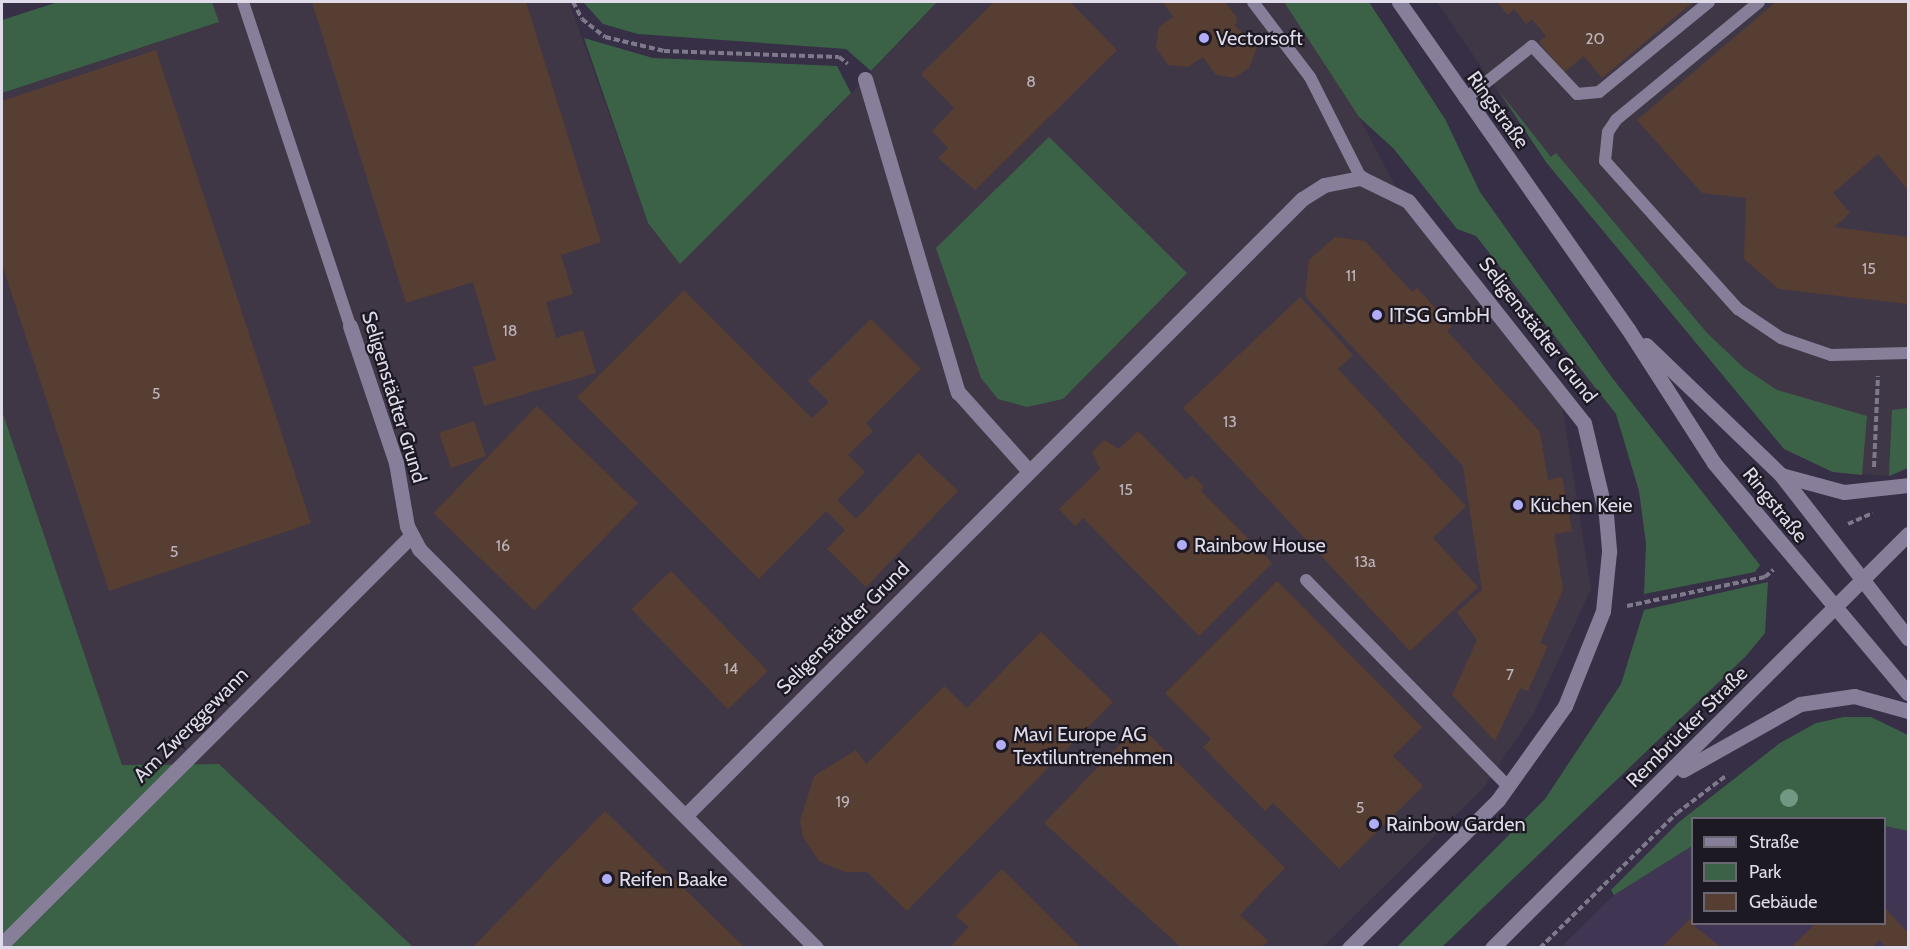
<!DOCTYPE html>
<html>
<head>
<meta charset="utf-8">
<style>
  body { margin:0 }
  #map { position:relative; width:1910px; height:949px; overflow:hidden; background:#362f45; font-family:Cabin,sans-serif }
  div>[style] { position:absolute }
  .commercial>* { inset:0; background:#403746 }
  .built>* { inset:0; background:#403653 }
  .green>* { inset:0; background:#3b6246 }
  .building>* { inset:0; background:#573e32; transform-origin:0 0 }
  .path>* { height:4px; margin-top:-2px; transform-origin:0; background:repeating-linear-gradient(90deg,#7f798c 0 6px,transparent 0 9px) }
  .lane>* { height:12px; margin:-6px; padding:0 6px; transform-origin:6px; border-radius:6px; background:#877f99 }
  .street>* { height:15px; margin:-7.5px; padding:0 7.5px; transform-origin:7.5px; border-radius:7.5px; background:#877f99 }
  .secondary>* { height:15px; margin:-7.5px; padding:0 7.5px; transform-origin:7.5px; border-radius:7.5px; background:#877f99 }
  .trees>* { width:18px; height:18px; margin:-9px; border-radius:50%; background:#719883 }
  .dots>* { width:16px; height:16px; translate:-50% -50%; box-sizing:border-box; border:3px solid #1c1923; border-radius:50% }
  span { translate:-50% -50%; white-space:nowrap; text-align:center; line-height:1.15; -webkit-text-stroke:4.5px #1c1923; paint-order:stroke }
  .number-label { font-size:16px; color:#bdb4bb }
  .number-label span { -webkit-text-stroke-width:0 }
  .poi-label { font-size:20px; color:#dfdbe9 }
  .left { translate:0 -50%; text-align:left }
  .street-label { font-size:20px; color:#dfdbe9 }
  .frame { position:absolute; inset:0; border:3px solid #dfdbe9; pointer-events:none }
  .legend { position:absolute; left:1691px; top:817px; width:195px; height:108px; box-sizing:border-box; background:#1c1923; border:2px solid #6a6772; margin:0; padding:8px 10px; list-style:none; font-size:18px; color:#dfdbe9 }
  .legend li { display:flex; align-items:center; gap:12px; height:30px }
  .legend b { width:30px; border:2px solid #6a6772 }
</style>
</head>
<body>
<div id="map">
  <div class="commercial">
    <i style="clip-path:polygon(212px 2px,569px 2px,648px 223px,826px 120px,937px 2px,1284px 2px,1359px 117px,1412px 218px,1562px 404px,1591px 589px,1534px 713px,1483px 788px,1323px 947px,413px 947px,219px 764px,122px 765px,2px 411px,2px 93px,219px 22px)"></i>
    <i style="clip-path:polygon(1437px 2px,1908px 2px,1908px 468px,1889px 476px,1833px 472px,1784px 449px,1546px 162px)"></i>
  </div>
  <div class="built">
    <i style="clip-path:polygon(1885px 826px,1908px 831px,1908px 947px,1560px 948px,1614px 895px,1692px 846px,1692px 924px,1884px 924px)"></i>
  </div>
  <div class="green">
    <i style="clip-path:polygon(58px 2px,212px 2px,219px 22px,2px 93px,2px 20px)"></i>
    <i style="clip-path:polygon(583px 2px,937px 2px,871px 71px,846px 49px,638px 34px,603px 24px)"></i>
    <i style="clip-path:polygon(1284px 2px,1369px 2px,1445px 119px,1480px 192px,1613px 379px,1760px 565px,1755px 572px,1644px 594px,1646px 544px,1639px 491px,1616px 414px,1476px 236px,1457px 229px,1394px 149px,1359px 117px)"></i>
    <i style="clip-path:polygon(584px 38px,653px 58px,837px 66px,851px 93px,680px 264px,648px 223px)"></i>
    <i style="clip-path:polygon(1499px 91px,1551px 157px,1556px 153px,1707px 333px,1744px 368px,1777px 390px,1867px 416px,1862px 475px,1833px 472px,1784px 449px,1546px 162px)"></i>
    <i style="clip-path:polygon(1049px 137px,1187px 273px,1063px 399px,1027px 407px,998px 399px,981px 378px,936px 248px)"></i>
    <i style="clip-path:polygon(1908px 408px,1908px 468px,1889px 476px,1892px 410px)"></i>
    <i style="clip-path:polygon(2px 411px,122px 765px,219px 764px,413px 947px,2px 947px)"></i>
    <i style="clip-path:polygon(1768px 582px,1765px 633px,1746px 656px,1442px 947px,1397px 947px,1545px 799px,1621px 684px,1644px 610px)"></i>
    <i style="clip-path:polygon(1844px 717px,1871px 717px,1908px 735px,1908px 831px,1885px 826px,1884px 818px,1692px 818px,1692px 846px,1614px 895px,1611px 890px,1679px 822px,1780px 743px,1816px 723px)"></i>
  </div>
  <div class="building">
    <i style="clip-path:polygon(312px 2px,526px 2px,601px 242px,561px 255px,573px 294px,546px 302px,556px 338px,583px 330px,596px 373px,484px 406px,473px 367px,496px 360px,473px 282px,406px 303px)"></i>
    <i style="clip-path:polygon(994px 2px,1070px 2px,1117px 50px,975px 190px,938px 158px,948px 148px,932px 131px,954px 108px,921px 74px)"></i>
    <i style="clip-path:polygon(1163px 2px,1225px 2px,1237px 18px,1235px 26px,1257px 47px,1249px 68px,1234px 78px,1216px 75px,1203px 57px,1188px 67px,1168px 65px,1156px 48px,1159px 27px,1173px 17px)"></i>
    <i style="clip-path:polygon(1497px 2px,1693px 2px,1602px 78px,1584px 56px,1564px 72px,1539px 42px,1546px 36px,1532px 19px,1526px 24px,1514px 9px,1508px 15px)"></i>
    <i style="clip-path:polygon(1776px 2px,1908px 2px,1908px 190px,1878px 154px,1833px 193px,1850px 213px,1834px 227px,1908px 237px,1908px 304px,1779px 289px,1744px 259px,1746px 198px,1702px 193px,1637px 120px)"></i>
    <i style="clip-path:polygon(156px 50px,311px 523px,109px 591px,2px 264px,2px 101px)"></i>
    <i style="clip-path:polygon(1335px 237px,1365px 241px,1412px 292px,1417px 288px,1452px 326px,1447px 331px,1540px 432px,1548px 480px,1562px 477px,1572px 531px,1554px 534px,1563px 590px,1540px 643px,1548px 646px,1528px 691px,1520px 688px,1495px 741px,1452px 695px,1477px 640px,1457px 612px,1482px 590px,1463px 466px,1305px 296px,1309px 260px)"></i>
    <i style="clip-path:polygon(684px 290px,812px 418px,829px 402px,808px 381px,871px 319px,921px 369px,866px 423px,873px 431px,848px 455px,865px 472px,837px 500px,856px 519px,918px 453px,958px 491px,866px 587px,827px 549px,845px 530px,826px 511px,759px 579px,577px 397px)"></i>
    <i style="clip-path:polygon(1300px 297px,1353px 355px,1338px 369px,1466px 506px,1433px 538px,1478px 587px,1410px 651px,1183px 408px)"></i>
    <i style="left:537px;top:406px;width:140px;height:149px;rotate:44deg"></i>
    <i style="left:474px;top:421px;width:37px;height:37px;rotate:71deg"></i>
    <i style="clip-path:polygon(1138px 431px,1186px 480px,1192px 475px,1204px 487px,1201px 491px,1272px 563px,1199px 636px,1083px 518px,1075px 526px,1059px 509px,1100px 469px,1092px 452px,1104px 440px,1119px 449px)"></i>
    <i style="left:671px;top:571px;width:139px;height:55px;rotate:46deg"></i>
    <i style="clip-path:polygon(1277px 581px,1422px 727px,1393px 756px,1423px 786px,1339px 869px,1273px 803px,1265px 811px,1203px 747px,1211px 739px,1165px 693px)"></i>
    <i style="clip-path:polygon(1041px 632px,1113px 702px,907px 911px,867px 872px,845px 872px,819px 861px,803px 837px,800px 821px,814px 776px,856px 750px,866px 764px,944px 686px,967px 708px)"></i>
    <i style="clip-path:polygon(1139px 725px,1285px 868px,1240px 915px,1268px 941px,1262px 948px,1182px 948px,1044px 823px)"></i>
    <i style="clip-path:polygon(605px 811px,745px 948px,472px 948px)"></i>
    <i style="clip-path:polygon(1002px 869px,1081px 948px,949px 948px,969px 927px,956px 916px)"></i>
    <i style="clip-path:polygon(1884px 907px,1908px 933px,1908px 948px,1886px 948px,1879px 940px,1872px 948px,1790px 948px,1815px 924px,1884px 924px)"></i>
    <i style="clip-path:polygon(1692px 917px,1692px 924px,1722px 948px,1661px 948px)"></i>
  </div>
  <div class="path">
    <i style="left:573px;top:2px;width:19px;rotate:62deg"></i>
    <i style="left:582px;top:19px;width:29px;rotate:38deg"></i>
    <i style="left:605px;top:37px;width:61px;rotate:13.3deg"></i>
    <i style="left:664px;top:51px;width:175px;rotate:2deg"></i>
    <i style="left:839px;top:57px;width:11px;rotate:38deg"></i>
    <i style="left:1874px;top:467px;width:91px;rotate:-87.5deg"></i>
    <i style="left:1848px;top:524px;width:27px;rotate:-24deg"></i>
    <i style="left:1627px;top:606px;width:141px;rotate:-11.9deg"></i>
    <i style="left:1765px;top:577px;width:11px;rotate:-41deg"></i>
    <i style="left:1540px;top:948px;width:192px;rotate:-44.6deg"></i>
    <i style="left:1677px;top:813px;width:63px;rotate:-37.2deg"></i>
  </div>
  <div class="lane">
    <i style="left:243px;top:2px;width:341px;rotate:71.7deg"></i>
    <i style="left:1253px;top:2px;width:94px;rotate:52.8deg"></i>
    <i style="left:1310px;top:77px;width:113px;rotate:63.2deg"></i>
    <i style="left:1759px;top:2px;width:185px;rotate:140.5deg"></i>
    <i style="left:1616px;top:120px;width:14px;rotate:124deg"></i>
    <i style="left:1608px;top:132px;width:29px;rotate:96deg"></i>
    <i style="left:1605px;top:161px;width:199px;rotate:48.1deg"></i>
    <i style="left:1738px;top:309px;width:52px;rotate:34deg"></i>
    <i style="left:1781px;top:338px;width:53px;rotate:18.8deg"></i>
    <i style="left:1831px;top:355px;width:77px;rotate:-1.5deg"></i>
    <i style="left:1465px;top:99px;width:85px;rotate:-38.3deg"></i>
    <i style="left:1532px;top:46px;width:66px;rotate:46.8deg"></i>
    <i style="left:1577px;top:94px;width:22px;rotate:-5deg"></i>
    <i style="left:1599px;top:92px;width:142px;rotate:-39.3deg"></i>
    <i style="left:1306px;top:580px;width:289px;rotate:45.6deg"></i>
  </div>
  <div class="street">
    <i style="left:865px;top:79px;width:327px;rotate:73.5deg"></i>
    <i style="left:958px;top:392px;width:106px;rotate:48.1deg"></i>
    <i style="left:350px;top:326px;width:145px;rotate:71.4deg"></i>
    <i style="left:396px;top:463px;width:64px;rotate:80.1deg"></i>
    <i style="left:407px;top:526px;width:26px;rotate:62deg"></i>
    <i style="left:419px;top:549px;width:563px;rotate:45.14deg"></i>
    <i style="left:686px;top:815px;width:871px;rotate:-45deg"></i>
    <i style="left:1302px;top:199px;width:26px;rotate:-32deg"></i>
    <i style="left:1324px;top:185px;width:38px;rotate:-11deg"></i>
    <i style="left:1361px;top:178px;width:52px;rotate:26.1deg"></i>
    <i style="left:1408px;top:201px;width:283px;rotate:51.6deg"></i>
    <i style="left:1584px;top:423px;width:95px;rotate:76.6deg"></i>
    <i style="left:1606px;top:515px;width:37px;rotate:85deg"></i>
    <i style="left:1609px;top:552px;width:59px;rotate:95.8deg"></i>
    <i style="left:1603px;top:611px;width:102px;rotate:111.8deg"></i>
    <i style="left:1565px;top:706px;width:115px;rotate:125.5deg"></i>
    <i style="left:1498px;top:800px;width:210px;rotate:135.2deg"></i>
    <i style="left:2px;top:944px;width:578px;rotate:-44.93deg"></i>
  </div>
  <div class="secondary">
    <i style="left:1399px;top:2px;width:399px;rotate:55deg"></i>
    <i style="left:1628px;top:329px;width:159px;rotate:57.3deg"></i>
    <i style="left:1714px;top:463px;width:301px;rotate:49.9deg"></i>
    <i style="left:1646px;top:345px;width:187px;rotate:43.9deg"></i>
    <i style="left:1781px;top:475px;width:207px;rotate:52.1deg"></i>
    <i style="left:1781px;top:475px;width:65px;rotate:15.1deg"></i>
    <i style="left:1844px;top:492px;width:64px;rotate:-6.2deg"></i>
    <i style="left:1683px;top:770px;width:134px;rotate:-29.4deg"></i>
    <i style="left:1800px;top:704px;width:55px;rotate:-8.4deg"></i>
    <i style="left:1854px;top:696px;width:56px;rotate:15.5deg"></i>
    <i style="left:1492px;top:948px;width:587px;rotate:-44.86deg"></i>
  </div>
  <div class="trees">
    <i style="left:1789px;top:798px"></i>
  </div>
  <div class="dots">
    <i style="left:1204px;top:38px;background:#b2adf9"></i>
    <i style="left:1377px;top:315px;background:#b2adf9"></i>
    <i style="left:1518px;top:505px;background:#b2adf9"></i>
    <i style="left:1182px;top:545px;background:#b2adf9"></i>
    <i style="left:1001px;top:745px;background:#b2adf9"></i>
    <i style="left:1374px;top:824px;background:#b2adf9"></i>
    <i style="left:607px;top:879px;background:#b2adf9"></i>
  </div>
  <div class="number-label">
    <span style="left:1595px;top:39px">20</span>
    <span style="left:1031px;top:82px">8</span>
    <span style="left:1869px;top:269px">15</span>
    <span style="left:1351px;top:276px">11</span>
    <span style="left:510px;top:331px">18</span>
    <span style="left:156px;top:394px">5</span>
    <span style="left:1230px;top:422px">13</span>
    <span style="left:1126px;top:490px">15</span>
    <span style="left:503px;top:546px">16</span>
    <span style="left:174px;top:552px">5</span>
    <span style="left:1365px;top:562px">13a</span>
    <span style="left:731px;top:669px">14</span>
    <span style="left:1510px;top:675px">7</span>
    <span style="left:843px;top:802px">19</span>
    <span style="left:1360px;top:808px">5</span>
  </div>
  <div class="poi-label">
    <span class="left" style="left:1216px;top:38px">Vectorsoft</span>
    <span class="left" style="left:1389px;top:315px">ITSG GmbH</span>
    <span class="left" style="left:1530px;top:505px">Küchen Keie</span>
    <span class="left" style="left:1194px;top:545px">Rainbow House</span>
    <span class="left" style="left:1013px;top:746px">Mavi Europe AG<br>Textiluntrenehmen</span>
    <span class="left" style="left:1386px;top:824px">Rainbow Garden</span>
    <span class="left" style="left:619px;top:879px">Reifen Baake</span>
  </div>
  <div class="street-label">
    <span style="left:1498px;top:110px;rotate:54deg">Ringstraße</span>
    <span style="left:1538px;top:330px;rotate:52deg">Seligenstädter Grund</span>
    <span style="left:394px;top:397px;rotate:73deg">Seligenstädter Grund</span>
    <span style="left:1775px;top:505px;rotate:51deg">Ringstraße</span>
    <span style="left:843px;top:628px;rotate:-45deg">Seligenstädter Grund</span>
    <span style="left:191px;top:725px;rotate:-45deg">Am Zwerggewann</span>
    <span style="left:1687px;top:727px;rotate:-45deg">Rembrücker Straße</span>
  </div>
  <div class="frame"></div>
  <ul class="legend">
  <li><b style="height:8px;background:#877f99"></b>Straße</li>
  <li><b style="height:16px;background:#3b6246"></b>Park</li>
  <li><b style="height:16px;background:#573e32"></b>Gebäude</li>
  </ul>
</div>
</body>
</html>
